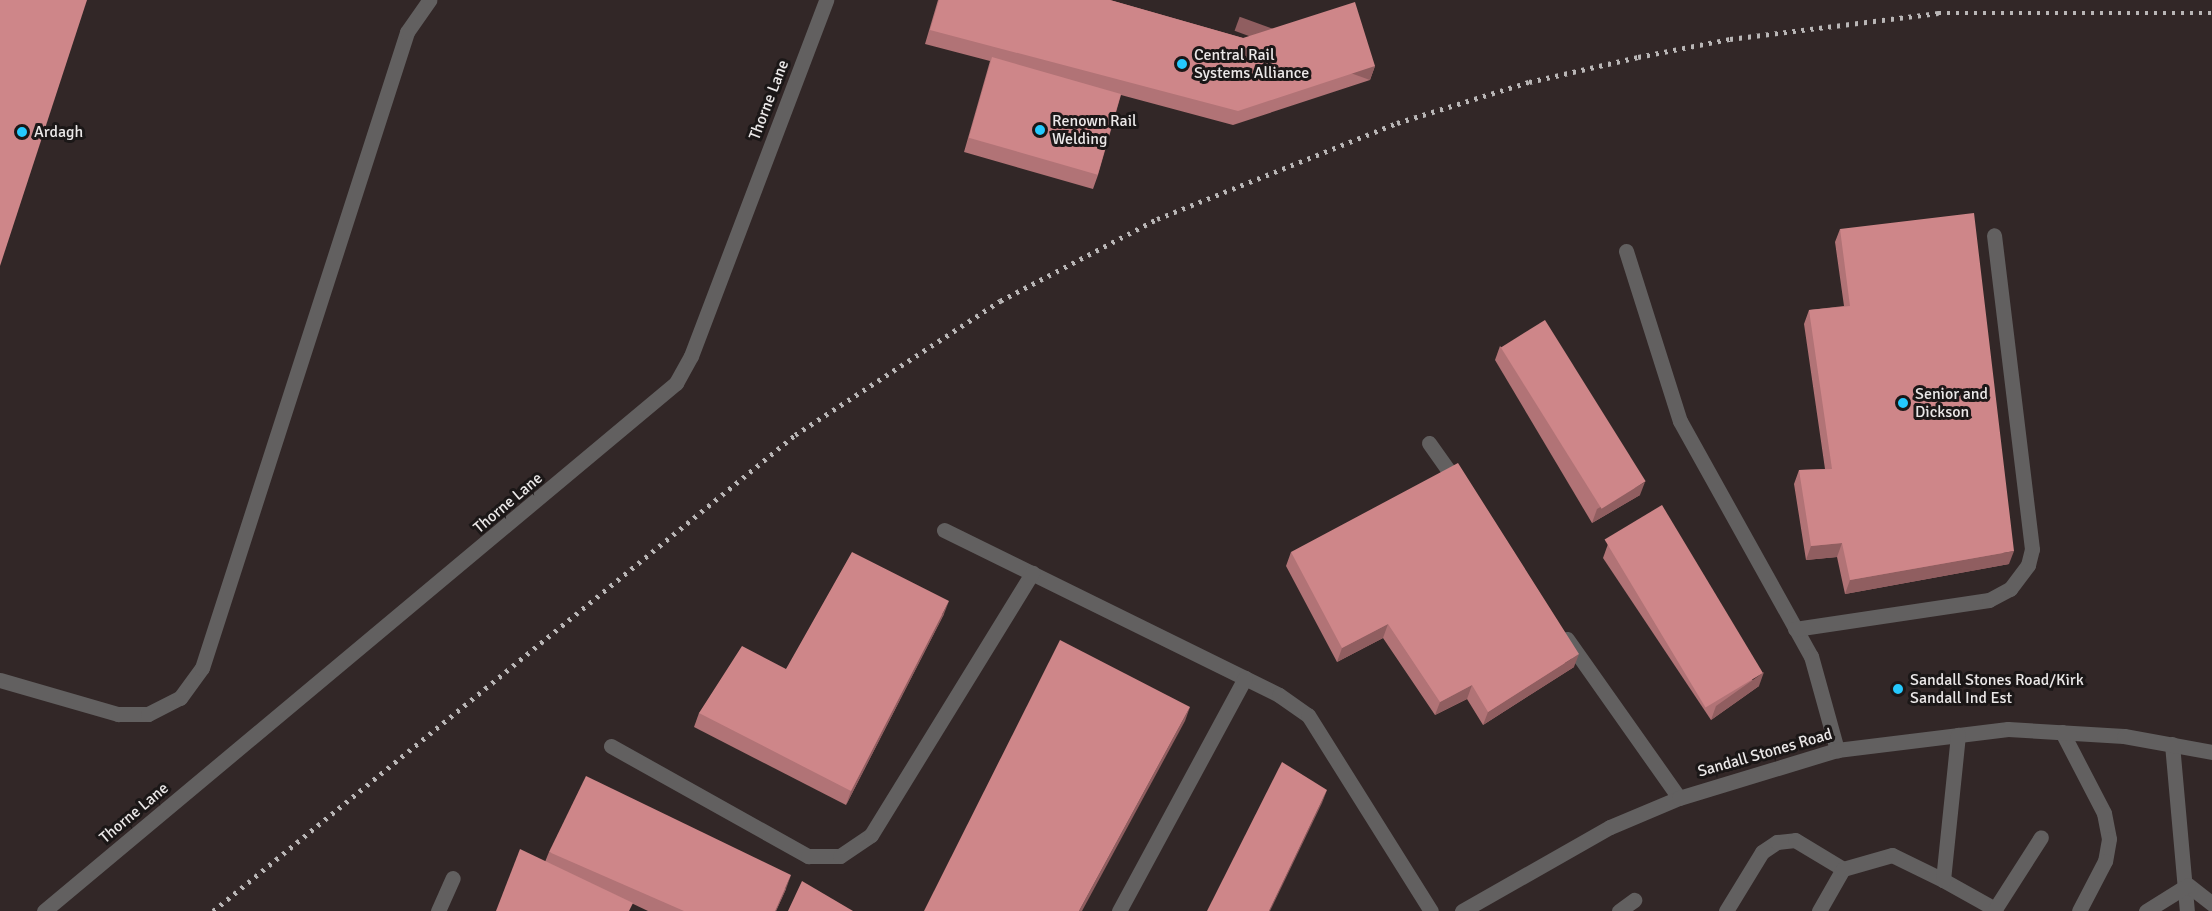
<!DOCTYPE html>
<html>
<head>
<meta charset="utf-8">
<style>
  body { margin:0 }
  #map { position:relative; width:2212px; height:911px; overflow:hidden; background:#252020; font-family:Signika,sans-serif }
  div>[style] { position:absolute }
  .built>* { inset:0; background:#322727; transform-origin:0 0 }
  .minor>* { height:15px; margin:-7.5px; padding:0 7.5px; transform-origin:7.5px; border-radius:7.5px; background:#626060 }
  .rail>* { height:4.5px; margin-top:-2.25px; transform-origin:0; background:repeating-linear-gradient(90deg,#b9b6b6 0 3px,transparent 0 9px) }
  .wall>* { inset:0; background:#b17376 }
  .shaded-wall>* { inset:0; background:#905e60; transform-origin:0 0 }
  .building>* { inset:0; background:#ce8689; transform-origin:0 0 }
  .dots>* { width:16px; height:16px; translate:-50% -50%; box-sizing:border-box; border:3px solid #1b1717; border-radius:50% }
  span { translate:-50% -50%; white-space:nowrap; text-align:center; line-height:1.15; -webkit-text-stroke:6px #1b1717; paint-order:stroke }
  .poi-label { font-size:16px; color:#ebe8e8 }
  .left { translate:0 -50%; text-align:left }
  .street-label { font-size:16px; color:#ebe8e8 }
</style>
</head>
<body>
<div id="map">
  <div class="built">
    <i style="left:0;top:0;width:2212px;height:911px"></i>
  </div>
  <div class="minor">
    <i style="left:1626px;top:251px;width:178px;rotate:72.4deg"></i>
    <i style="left:1680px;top:421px;width:269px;rotate:60.9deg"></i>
    <i style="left:1811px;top:656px;width:98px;rotate:74.5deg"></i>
    <i style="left:1429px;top:443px;width:50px;rotate:54.7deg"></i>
    <i style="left:944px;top:530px;width:373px;rotate:26.2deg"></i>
    <i style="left:1279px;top:695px;width:35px;rotate:35deg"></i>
    <i style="left:1308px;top:715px;width:231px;rotate:57.9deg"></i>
    <i style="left:1795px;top:629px;width:196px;rotate:-8.5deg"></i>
    <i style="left:1989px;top:600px;width:24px;rotate:-28deg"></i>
    <i style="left:2010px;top:589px;width:30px;rotate:-53deg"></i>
    <i style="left:2028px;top:565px;width:16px;rotate:-76deg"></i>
    <i style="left:2032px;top:549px;width:316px;rotate:-96.9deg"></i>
    <i style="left:1567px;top:639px;width:194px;rotate:54.8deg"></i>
    <i style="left:0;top:680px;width:123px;rotate:16.1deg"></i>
    <i style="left:118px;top:714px;width:30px"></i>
    <i style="left:148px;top:714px;width:36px;rotate:-27deg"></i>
    <i style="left:180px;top:698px;width:37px;rotate:-54deg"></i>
    <i style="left:202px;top:668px;width:668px;rotate:-72.13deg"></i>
    <i style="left:407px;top:32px;width:39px;rotate:-55deg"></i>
    <i style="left:2062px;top:732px;width:91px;rotate:62.6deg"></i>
    <i style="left:2104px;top:813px;width:26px;rotate:79deg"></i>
    <i style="left:2109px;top:839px;width:22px;rotate:100deg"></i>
    <i style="left:2105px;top:861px;width:56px;rotate:117.5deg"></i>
    <i style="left:2172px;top:744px;width:168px;rotate:84.9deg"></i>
    <i style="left:611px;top:746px;width:226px;rotate:29.2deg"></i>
    <i style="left:808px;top:856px;width:32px"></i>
    <i style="left:840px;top:856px;width:37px;rotate:-34deg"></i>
    <i style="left:871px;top:835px;width:308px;rotate:-58.4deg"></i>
    <i style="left:1943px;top:880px;width:60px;rotate:29.1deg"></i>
    <i style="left:1995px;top:909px;width:85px;rotate:-57.4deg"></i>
    <i style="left:2188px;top:885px;width:31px;rotate:38deg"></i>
    <i style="left:44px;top:911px;width:824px;rotate:-39.88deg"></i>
    <i style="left:676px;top:383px;width:31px;rotate:-61deg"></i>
    <i style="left:691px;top:356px;width:381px;rotate:-69.2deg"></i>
    <i style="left:438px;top:911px;width:36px;rotate:-66deg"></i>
    <i style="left:1119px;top:911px;width:265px;rotate:-61.6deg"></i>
    <i style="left:1462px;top:911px;width:170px;rotate:-29.6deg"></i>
    <i style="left:1610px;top:827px;width:75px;rotate:-22.8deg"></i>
    <i style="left:1679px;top:798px;width:165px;rotate:-16.9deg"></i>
    <i style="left:1837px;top:750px;width:172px;rotate:-7deg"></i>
    <i style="left:2008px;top:729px;width:116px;rotate:3.5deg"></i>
    <i style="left:2124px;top:736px;width:89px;rotate:10.3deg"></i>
    <i style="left:1619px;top:911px;width:19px;rotate:-36deg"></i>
    <i style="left:1726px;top:911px;width:69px;rotate:-58.6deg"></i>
    <i style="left:1762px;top:852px;width:18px;rotate:-34deg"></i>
    <i style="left:1777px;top:842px;width:18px;rotate:-6deg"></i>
    <i style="left:1795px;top:840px;width:56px;rotate:31.1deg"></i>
    <i style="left:1819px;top:911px;width:48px;rotate:-60.3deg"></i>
    <i style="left:1843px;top:869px;width:51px;rotate:-15.9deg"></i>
    <i style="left:1892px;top:855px;width:57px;rotate:26.1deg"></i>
    <i style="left:1943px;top:880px;width:146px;rotate:-84.1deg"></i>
    <i style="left:2146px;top:911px;width:49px;rotate:-31.8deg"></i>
  </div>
  <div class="rail">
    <i style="left:213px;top:911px;width:752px;rotate:-39.28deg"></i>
    <i style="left:795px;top:435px;width:245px;rotate:-33.2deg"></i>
    <i style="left:1000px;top:301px;width:177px;rotate:-27.6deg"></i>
    <i style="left:1157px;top:219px;width:258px;rotate:-21.8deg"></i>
    <i style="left:1397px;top:123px;width:138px;rotate:-17.3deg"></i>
    <i style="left:1529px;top:82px;width:112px;rotate:-12.9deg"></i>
    <i style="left:1638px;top:57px;width:94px;rotate:-11.1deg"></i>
    <i style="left:1730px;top:39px;width:210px;rotate:-7.1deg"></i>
    <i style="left:1938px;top:13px;width:274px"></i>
  </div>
  <div class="wall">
    <i style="clip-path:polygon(938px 0,1110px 0,1243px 38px,1375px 66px,1370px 80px,1233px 125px,1121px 95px,1098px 175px,1093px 189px,964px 152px,990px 61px,925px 44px)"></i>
    <i style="clip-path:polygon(1840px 229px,2009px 564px,1845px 594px,1837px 557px,1806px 560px,1794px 484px,1799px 470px,1825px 469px,1804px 324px,1809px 310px,1844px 306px,1835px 242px)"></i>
    <i style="clip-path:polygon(1500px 346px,1640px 495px,1592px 523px,1495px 360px)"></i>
    <i style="clip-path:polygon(1608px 544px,1759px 686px,1711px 720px,1603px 558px)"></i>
    <i style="clip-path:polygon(1291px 552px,1574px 667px,1483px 725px,1467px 699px,1435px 715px,1383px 638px,1337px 662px,1286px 566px)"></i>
    <i style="clip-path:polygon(944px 614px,846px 805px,694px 727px,699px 713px,786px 669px)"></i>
    <i style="clip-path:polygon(549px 852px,786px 889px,776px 911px,648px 911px,545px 862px)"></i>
  </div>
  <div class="shaded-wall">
    <i style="left:1375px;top:66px;width:15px;height:144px;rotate:110deg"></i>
    <i style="clip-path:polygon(1645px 482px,1640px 495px,1592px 523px,1597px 509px)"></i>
    <i style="clip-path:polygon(1842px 543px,1837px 557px,1806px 560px,1811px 546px)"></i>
    <i style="clip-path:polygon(2014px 551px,2009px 564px,1845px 594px,1850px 580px)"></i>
    <i style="clip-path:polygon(949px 601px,944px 614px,846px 805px,851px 791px)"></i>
    <i style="clip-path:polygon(1388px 624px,1383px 638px,1337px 662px,1342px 648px)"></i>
    <i style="clip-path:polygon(1579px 654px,1574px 667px,1483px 725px,1488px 712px)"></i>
    <i style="clip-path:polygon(1764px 672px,1759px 686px,1711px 720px,1716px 706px)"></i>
    <i style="clip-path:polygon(1472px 685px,1467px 699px,1435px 715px,1440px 702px)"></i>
    <i style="clip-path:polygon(1190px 707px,1185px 721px,1082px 911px,1079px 911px)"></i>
    <i style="clip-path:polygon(1327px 790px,1322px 803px,1270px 911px,1269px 911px)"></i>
    <i style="clip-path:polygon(791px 875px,786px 889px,776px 911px,775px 911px)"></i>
  </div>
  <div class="building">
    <i style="clip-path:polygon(0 0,87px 0,0 266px)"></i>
    <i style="clip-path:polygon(939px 0,1110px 0,1243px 38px,1355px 2px,1375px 66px,1238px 111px,930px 30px)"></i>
    <i style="left:992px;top:57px;width:134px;height:84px;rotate:16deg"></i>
    <i style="clip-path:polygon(1974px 213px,2014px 551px,1850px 580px,1842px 543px,1811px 546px,1799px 470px,1832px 469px,1809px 310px,1850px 306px,1840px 229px)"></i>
    <i style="left:1545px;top:320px;width:190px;height:52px;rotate:58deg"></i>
    <i style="clip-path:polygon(1458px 463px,1579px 654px,1488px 712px,1472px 685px,1440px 702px,1388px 624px,1342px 648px,1291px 552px)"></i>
    <i style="left:1662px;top:505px;width:196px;height:67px;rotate:59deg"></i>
    <i style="clip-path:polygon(852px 552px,949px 601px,851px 791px,699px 713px,742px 646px,786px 669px)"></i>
    <i style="clip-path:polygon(1060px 640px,1190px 707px,1079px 911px,924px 911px)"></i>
    <i style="clip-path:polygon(1282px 762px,1327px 790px,1269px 911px,1207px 911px)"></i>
    <i style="clip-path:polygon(586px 776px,791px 875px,775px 911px,684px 911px,549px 852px)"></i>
    <i style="clip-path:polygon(520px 849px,633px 903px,629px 911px,496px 911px)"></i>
    <i style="clip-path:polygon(802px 881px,853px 911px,788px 911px)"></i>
  </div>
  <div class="dots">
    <i style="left:1182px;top:64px;background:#25c9fe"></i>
    <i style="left:1040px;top:130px;background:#25c9fe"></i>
    <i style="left:22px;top:132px;background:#25c9fe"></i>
    <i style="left:1903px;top:403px;background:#25c9fe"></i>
    <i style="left:1898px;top:689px;background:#25c9fe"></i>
  </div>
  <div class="poi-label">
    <span class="left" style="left:1194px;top:64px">Central Rail<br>Systems Alliance</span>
    <span class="left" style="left:1052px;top:130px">Renown Rail<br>Welding</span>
    <span class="left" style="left:34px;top:132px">Ardagh</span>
    <span class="left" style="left:1915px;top:403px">Senior and<br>Dickson</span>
    <span class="left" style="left:1910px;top:689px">Sandall Stones Road/Kirk<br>Sandall Ind Est</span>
  </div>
  <div class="street-label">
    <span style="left:769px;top:100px;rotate:-69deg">Thorne Lane</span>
    <span style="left:508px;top:503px;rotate:-40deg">Thorne Lane</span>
    <span style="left:1765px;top:753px;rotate:-16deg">Sandall Stones Road</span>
    <span style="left:134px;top:813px;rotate:-40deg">Thorne Lane</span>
  </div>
</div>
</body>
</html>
